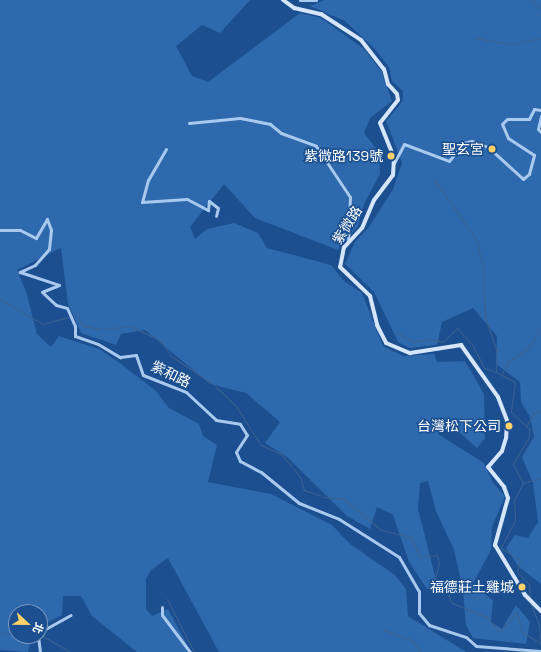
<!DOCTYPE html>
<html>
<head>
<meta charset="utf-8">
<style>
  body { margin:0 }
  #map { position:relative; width:541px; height:652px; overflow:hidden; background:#1b4f8f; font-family:"Space Grotesk","Noto Sans TC",sans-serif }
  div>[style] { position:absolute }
  .green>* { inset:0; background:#2e69ad }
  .stream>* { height:1px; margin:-0.5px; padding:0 0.5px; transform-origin:0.5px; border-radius:0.5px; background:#3c6290 }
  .street>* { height:3px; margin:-1.5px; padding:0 1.5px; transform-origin:1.5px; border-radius:1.5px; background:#a9c9ee }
  .secondary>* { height:4px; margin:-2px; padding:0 2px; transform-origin:2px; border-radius:2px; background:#d6e6fa }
  .dots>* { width:11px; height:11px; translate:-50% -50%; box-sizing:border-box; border:2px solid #1b4f8f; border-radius:50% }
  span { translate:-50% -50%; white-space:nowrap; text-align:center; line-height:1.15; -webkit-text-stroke:3px #1b4f8f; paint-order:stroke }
  .poi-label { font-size:14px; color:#fff }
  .right { translate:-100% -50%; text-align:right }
  .street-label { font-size:14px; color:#fff }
  .north { position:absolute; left:8px; top:604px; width:40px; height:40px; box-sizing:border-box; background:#1b4f8f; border:1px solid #7695bc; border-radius:50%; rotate:112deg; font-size:11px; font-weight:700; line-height:16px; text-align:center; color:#fff }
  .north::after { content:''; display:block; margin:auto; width:14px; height:18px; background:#ffd166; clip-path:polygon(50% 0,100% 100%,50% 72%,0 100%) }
</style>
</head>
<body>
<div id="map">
  <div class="green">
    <i style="clip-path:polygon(0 0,250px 0,220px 33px,202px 25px,176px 46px,192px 76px,208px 82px,300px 13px,321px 18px,364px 49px,381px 71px,392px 101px,370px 118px,364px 133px,379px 152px,380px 174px,364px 204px,358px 226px,338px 250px,255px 218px,224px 184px,190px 227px,195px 239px,207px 229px,234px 223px,258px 233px,267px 248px,331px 265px,344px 281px,362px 293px,383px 346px,403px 356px,434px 354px,437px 362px,465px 361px,484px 394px,485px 438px,477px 448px,451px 425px,438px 434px,484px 463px,493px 483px,505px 496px,492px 527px,491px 550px,472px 585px,493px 600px,491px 622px,502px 629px,516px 605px,530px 622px,526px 644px,473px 638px,466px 625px,463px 590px,454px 550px,436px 511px,428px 481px,420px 483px,418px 509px,438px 588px,427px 589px,409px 562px,393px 515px,377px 507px,370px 529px,347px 516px,287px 457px,265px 443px,280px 422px,246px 393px,210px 384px,145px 330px,121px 334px,116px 345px,81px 333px,68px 304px,61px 248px,17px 270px,26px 291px,37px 334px,51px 347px,59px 336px,99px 349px,121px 364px,156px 391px,169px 408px,199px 424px,203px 436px,217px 445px,208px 482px,271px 494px,332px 525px,350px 544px,395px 575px,406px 589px,408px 616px,466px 652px,219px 652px,168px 558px,151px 570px,146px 579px,146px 609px,152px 616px,168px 609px,191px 652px,137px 652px,92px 616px,81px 596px,63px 596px,62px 615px,40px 626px,40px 612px,16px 612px,16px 636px,32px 636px,28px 652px,0 650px)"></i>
    <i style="clip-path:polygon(325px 0,541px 0,541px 584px,518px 566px,506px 548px,515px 535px,528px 538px,538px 522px,533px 483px,522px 457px,534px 437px,530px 417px,521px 402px,520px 382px,496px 364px,497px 336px,473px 308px,442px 322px,437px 345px,409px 348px,398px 342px,374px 292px,345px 264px,355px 242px,369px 227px,393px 189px,402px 163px,386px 121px,402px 102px,403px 91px,392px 81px,389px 67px,374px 48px,345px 21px,310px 6px)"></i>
  </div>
  <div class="stream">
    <i style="left:532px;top:0;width:13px;rotate:45deg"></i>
    <i style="left:475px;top:38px;width:36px;rotate:10deg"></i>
    <i style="left:510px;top:44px;width:32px;rotate:-11deg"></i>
    <i style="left:433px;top:178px;width:75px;rotate:54.8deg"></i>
    <i style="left:476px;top:239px;width:30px;rotate:76deg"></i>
    <i style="left:483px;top:268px;width:49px;rotate:87.7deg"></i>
    <i style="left:485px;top:317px;width:36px;rotate:71deg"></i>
    <i style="left:497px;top:351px;width:21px;rotate:93deg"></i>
    <i style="left:496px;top:372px;width:21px;rotate:28deg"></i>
    <i style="left:515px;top:382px;width:30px;rotate:98deg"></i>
    <i style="left:511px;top:412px;width:25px;rotate:43deg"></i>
    <i style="left:529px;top:429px;width:8px;rotate:90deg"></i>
    <i style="left:529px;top:437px;width:31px;rotate:121deg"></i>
    <i style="left:513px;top:464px;width:21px;rotate:62deg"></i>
    <i style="left:523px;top:483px;width:19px;rotate:118deg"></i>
    <i style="left:514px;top:500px;width:20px;rotate:87deg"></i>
    <i style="left:515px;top:520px;width:31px;rotate:117deg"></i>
    <i style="left:501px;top:548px;width:22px;rotate:32deg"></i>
    <i style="left:520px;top:560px;width:12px;rotate:104deg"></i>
    <i style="left:517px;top:572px;width:17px;rotate:45deg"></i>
    <i style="left:529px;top:584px;width:13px;rotate:86deg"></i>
    <i style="left:0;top:299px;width:50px;rotate:30.2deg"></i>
    <i style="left:43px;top:324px;width:33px;rotate:-16deg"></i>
    <i style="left:75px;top:315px;width:14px;rotate:51deg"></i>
    <i style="left:84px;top:326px;width:17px;rotate:10deg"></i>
    <i style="left:105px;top:329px;width:25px;rotate:-7deg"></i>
    <i style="left:130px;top:326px;width:33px;rotate:25deg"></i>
    <i style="left:160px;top:340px;width:19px;rotate:55deg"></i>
    <i style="left:171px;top:356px;width:50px;rotate:33.7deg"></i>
    <i style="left:213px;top:384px;width:32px;rotate:44deg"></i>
    <i style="left:236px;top:406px;width:45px;rotate:57.7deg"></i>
    <i style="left:397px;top:333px;width:19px;rotate:28deg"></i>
    <i style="left:414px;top:342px;width:14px;rotate:-12deg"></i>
    <i style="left:428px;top:339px;width:15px;rotate:11deg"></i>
    <i style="left:443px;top:342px;width:20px;rotate:-45deg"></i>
    <i style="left:457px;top:328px;width:24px;rotate:48deg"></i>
    <i style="left:473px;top:346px;width:25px;rotate:63deg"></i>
    <i style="left:484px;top:368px;width:13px;rotate:18deg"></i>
    <i style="left:502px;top:373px;width:14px;rotate:-60deg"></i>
    <i style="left:509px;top:361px;width:22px;rotate:-34deg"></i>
    <i style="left:527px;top:349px;width:24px;rotate:-54deg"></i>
    <i style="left:527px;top:425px;width:13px;rotate:-61deg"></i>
    <i style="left:533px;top:414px;width:9px;rotate:-27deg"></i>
    <i style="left:261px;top:445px;width:22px;rotate:24deg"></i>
    <i style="left:281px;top:454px;width:30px;rotate:50deg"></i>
    <i style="left:300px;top:477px;width:14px;rotate:73deg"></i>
    <i style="left:304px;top:490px;width:18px;rotate:19deg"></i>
    <i style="left:523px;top:483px;width:19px;rotate:-16deg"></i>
    <i style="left:323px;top:497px;width:21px;rotate:5deg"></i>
    <i style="left:344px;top:499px;width:48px;rotate:40deg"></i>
    <i style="left:381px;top:530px;width:31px;rotate:13deg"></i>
    <i style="left:411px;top:537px;width:22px;rotate:66deg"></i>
    <i style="left:420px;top:557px;width:17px;rotate:-7deg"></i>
    <i style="left:437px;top:555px;width:8px;rotate:76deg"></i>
    <i style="left:439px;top:563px;width:25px;rotate:104deg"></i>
    <i style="left:433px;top:587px;width:15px;rotate:20deg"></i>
    <i style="left:447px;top:592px;width:12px;rotate:66deg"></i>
    <i style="left:452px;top:603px;width:38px;rotate:22deg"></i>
    <i style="left:487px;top:617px;width:19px;rotate:51deg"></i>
    <i style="left:499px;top:632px;width:27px;rotate:-48deg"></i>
    <i style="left:517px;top:612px;width:21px;rotate:76deg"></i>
    <i style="left:522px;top:632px;width:21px;rotate:31deg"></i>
    <i style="left:167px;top:599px;width:59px;rotate:63deg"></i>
    <i style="left:531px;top:604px;width:22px;rotate:69deg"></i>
    <i style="left:539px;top:625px;width:23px;rotate:85deg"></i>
    <i style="left:384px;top:630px;width:30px;rotate:20deg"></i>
    <i style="left:412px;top:640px;width:14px;rotate:56deg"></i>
    <i style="left:0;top:633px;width:16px;rotate:4deg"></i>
    <i style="left:41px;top:635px;width:34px;rotate:30deg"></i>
    <i style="left:23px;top:636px;width:4px"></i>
  </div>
  <div class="street">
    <i style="left:300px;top:0;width:16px"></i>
    <i style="left:541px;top:116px;width:13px;rotate:103deg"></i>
    <i style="left:538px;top:129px;width:4px;rotate:45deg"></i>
    <i style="left:189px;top:123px;width:51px;rotate:-5.6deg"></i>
    <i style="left:240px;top:118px;width:31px;rotate:11deg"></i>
    <i style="left:270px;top:124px;width:14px;rotate:39deg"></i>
    <i style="left:281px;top:133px;width:37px;rotate:20deg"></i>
    <i style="left:316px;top:146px;width:61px;rotate:56.3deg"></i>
    <i style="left:350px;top:197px;width:45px;rotate:92.5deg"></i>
    <i style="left:166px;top:149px;width:36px;rotate:120deg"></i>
    <i style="left:148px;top:180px;width:23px;rotate:105deg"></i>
    <i style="left:142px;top:202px;width:45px;rotate:-3.8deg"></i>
    <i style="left:187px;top:199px;width:24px;rotate:28deg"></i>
    <i style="left:208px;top:210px;width:9px;rotate:-84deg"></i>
    <i style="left:209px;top:201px;width:11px;rotate:38deg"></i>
    <i style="left:218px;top:208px;width:8px;rotate:104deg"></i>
    <i style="left:394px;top:163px;width:21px;rotate:-62deg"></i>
    <i style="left:404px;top:144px;width:48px;rotate:20.7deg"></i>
    <i style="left:449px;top:161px;width:23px;rotate:-52deg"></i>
    <i style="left:463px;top:143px;width:9px;rotate:-13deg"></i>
    <i style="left:472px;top:141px;width:17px;rotate:21deg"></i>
    <i style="left:488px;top:147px;width:47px;rotate:42.4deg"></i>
    <i style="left:523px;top:179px;width:8px;rotate:-40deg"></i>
    <i style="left:529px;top:174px;width:20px;rotate:-75deg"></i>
    <i style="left:534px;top:155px;width:31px;rotate:-147deg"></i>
    <i style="left:508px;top:138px;width:15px;rotate:-113deg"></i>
    <i style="left:502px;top:124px;width:7px;rotate:-45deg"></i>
    <i style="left:507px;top:119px;width:22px"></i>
    <i style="left:529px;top:119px;width:11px;rotate:-63deg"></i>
    <i style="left:534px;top:109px;width:7px;rotate:8deg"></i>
    <i style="left:0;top:230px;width:20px"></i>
    <i style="left:20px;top:230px;width:18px;rotate:27deg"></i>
    <i style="left:36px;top:238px;width:22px;rotate:-60deg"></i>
    <i style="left:47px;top:219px;width:12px;rotate:70deg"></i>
    <i style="left:51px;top:230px;width:19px;rotate:96deg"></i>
    <i style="left:49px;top:249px;width:21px;rotate:131deg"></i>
    <i style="left:35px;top:265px;width:17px;rotate:155deg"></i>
    <i style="left:20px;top:272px;width:41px;rotate:18.4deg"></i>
    <i style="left:59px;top:285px;width:18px;rotate:158deg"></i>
    <i style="left:42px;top:292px;width:19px;rotate:43deg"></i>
    <i style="left:56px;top:305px;width:11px;rotate:15deg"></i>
    <i style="left:67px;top:308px;width:20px;rotate:66deg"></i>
    <i style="left:75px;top:326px;width:10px;rotate:90deg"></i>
    <i style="left:75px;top:336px;width:24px;rotate:19deg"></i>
    <i style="left:98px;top:344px;width:26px;rotate:31deg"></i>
    <i style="left:120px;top:357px;width:16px;rotate:-7deg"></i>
    <i style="left:136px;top:355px;width:21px;rotate:71deg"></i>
    <i style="left:143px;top:375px;width:46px;rotate:21.6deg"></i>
    <i style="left:186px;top:392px;width:41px;rotate:43deg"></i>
    <i style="left:216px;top:420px;width:24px;rotate:9deg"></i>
    <i style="left:240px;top:424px;width:13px;rotate:58deg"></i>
    <i style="left:247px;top:435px;width:20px;rotate:123deg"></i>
    <i style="left:236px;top:452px;width:10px;rotate:66deg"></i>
    <i style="left:240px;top:461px;width:24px;rotate:28deg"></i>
    <i style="left:261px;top:472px;width:49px;rotate:39.2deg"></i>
    <i style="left:299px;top:503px;width:43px;rotate:21.8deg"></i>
    <i style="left:339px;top:519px;width:71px;rotate:32.3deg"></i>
    <i style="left:399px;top:557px;width:39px;rotate:60deg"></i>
    <i style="left:419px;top:591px;width:22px;rotate:90deg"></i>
    <i style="left:419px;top:613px;width:16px;rotate:50deg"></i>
    <i style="left:429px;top:625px;width:39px;rotate:18deg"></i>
    <i style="left:466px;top:637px;width:13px;rotate:42deg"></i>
    <i style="left:476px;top:646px;width:65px;rotate:4.4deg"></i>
    <i style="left:162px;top:607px;width:8px;rotate:90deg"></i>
    <i style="left:162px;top:615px;width:46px;rotate:52.9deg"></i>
    <i style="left:40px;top:632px;width:35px;rotate:-29deg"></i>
    <i style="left:38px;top:636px;width:16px;rotate:83deg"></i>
  </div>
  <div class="secondary">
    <i style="left:283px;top:0;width:14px;rotate:36deg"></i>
    <i style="left:294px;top:8px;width:28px;rotate:13deg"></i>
    <i style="left:321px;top:14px;width:48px;rotate:33deg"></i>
    <i style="left:361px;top:40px;width:37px;rotate:52deg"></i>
    <i style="left:384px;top:69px;width:16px;rotate:75deg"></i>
    <i style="left:388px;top:84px;width:13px;rotate:48deg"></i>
    <i style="left:397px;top:94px;width:6px;rotate:81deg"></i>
    <i style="left:398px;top:100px;width:29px;rotate:128deg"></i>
    <i style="left:380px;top:123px;width:37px;rotate:68deg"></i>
    <i style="left:394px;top:157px;width:18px;rotate:93deg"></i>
    <i style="left:393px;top:175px;width:31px;rotate:127deg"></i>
    <i style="left:374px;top:200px;width:30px;rotate:113deg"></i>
    <i style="left:362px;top:228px;width:26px;rotate:133deg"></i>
    <i style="left:344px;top:247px;width:20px;rotate:101deg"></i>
    <i style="left:340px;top:267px;width:42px;rotate:44deg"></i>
    <i style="left:370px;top:296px;width:30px;rotate:76deg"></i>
    <i style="left:377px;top:325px;width:20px;rotate:63deg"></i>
    <i style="left:386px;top:343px;width:26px;rotate:23deg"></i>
    <i style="left:410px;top:353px;width:52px;rotate:-8.9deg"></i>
    <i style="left:461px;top:345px;width:64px;rotate:54.6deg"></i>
    <i style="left:498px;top:397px;width:26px;rotate:69deg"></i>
    <i style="left:507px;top:421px;width:17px;rotate:93deg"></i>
    <i style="left:506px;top:438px;width:14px;rotate:107deg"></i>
    <i style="left:502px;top:451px;width:21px;rotate:131deg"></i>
    <i style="left:488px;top:467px;width:26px;rotate:51deg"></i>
    <i style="left:504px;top:487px;width:12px;rotate:70deg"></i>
    <i style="left:508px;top:498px;width:49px;rotate:105.5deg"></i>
    <i style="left:495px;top:545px;width:58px;rotate:59deg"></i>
    <i style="left:525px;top:595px;width:23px;rotate:45deg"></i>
  </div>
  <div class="dots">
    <i style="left:492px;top:149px;background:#ffd166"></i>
    <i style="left:391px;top:156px;background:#ffd166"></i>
    <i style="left:509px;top:426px;background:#ffd166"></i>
    <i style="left:522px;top:587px;background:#ffd166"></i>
  </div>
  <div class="poi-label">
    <span class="right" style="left:484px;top:149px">聖玄宮</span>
    <span class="right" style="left:383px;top:156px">紫微路139號</span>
    <span class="right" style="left:501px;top:426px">台灣松下公司</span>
    <span class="right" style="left:514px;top:587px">福德莊土雞城</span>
  </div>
  <div class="street-label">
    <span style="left:347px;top:225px;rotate:-58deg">紫微路</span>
    <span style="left:171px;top:374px;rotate:26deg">紫和路</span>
  </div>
  <div class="north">北</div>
</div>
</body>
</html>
